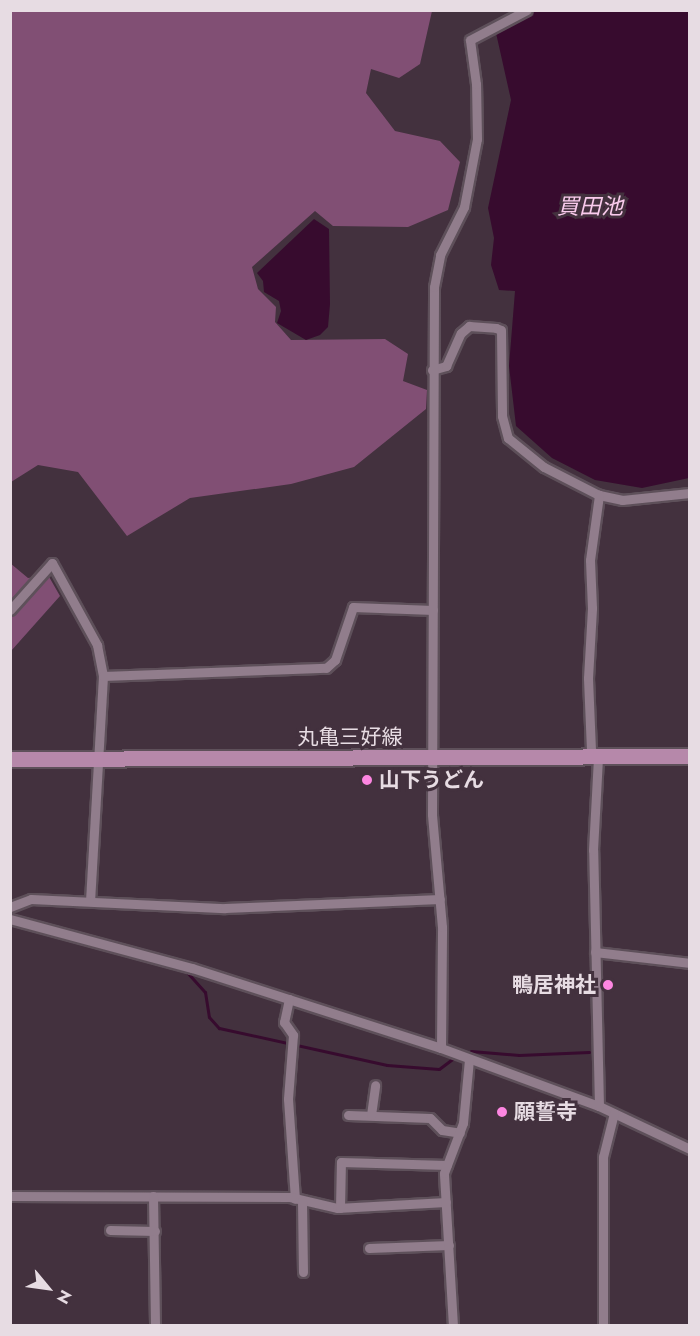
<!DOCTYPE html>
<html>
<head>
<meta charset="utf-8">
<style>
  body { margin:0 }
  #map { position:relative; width:700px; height:1336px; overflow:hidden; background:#43313e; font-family:Jost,"Noto Sans JP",sans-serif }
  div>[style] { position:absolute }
  .forest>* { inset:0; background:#814f74 }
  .water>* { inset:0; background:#370b2e }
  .stream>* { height:3px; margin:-1.5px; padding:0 1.5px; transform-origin:1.5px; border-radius:1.5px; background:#370b2e }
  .roads { filter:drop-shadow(2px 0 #5e505a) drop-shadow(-2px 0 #5e505a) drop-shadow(0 2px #5e505a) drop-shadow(0 -2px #5e505a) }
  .street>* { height:9px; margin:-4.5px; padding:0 4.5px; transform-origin:4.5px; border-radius:4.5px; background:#917d8c }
  .primary>* { height:15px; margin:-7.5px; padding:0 7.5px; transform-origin:7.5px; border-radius:7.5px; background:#b688aa }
  .dots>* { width:16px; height:16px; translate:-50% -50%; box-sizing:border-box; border:3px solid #43313e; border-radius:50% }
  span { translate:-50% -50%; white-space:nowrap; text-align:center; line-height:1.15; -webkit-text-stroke:6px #43313e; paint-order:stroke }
  .street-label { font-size:21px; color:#e7dce3 }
  .poi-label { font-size:21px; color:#e7dce3; font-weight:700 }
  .left { translate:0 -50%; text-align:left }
  .right { translate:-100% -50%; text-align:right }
  .water-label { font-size:22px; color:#facbed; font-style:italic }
  .frame { position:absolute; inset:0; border:12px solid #e7dce3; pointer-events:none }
  .north { position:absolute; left:18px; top:1258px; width:60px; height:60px; -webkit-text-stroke:4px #43313e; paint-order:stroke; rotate:119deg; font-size:16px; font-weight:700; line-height:24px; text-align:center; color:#e7dce3 }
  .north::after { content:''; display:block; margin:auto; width:21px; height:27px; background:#e7dce3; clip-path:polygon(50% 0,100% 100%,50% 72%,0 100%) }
</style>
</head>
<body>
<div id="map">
  <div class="forest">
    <i style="clip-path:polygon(11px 10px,432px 11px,420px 64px,399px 78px,371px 69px,366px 93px,395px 131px,440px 141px,460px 162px,448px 210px,408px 227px,333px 226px,315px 211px,252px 267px,258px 289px,276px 307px,275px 322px,291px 340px,385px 339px,408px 354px,403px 381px,427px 390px,426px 409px,354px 467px,291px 484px,190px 498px,127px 536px,78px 472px,38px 465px,11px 482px)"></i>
    <i style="clip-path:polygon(10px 563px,28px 578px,48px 575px,60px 596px,11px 651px)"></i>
  </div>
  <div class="water">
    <i style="clip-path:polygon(535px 11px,689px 11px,689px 478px,642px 488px,595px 480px,552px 458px,516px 426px,509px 366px,515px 291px,499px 290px,491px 265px,494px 238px,488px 208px,511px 100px,496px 33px)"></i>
    <i style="clip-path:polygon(314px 219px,329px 229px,330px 304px,328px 327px,320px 335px,306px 340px,277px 323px,281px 311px,279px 301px,264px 292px,263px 281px,257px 273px)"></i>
  </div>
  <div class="stream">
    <i style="left:185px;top:970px;width:30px;rotate:48deg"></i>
    <i style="left:205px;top:992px;width:25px;rotate:81deg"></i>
    <i style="left:209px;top:1017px;width:15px;rotate:48deg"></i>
    <i style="left:219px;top:1028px;width:172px;rotate:12.4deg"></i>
    <i style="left:387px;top:1065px;width:52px;rotate:4.4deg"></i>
    <i style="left:439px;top:1069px;width:20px;rotate:-37deg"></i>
    <i style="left:471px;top:1051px;width:48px;rotate:4.8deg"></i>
    <i style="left:519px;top:1055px;width:70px;rotate:-2.5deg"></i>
  </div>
  <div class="roads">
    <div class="street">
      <i style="left:432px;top:370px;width:15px;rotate:-16deg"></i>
      <i style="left:446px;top:366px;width:36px;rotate:-66deg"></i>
      <i style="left:461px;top:333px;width:11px;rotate:-41deg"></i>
      <i style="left:469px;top:326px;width:27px;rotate:4deg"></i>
      <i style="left:496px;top:328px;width:5px;rotate:22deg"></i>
      <i style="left:501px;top:330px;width:86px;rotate:89.3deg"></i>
      <i style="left:502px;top:416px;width:23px;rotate:75deg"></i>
      <i style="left:508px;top:438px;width:46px;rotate:38.9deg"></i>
      <i style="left:544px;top:467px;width:62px;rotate:27deg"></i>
      <i style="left:599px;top:495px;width:24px;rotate:12deg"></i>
      <i style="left:622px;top:500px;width:68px;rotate:-5.9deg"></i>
      <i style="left:10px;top:610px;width:63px;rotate:-48.2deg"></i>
      <i style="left:52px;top:563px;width:94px;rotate:61.2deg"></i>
      <i style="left:97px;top:645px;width:32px;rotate:79deg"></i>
      <i style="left:103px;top:676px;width:225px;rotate:93.3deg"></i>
      <i style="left:103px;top:676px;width:223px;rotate:-2.1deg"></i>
      <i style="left:326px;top:668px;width:12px;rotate:-42deg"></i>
      <i style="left:335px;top:660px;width:56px;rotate:-71.2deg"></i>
      <i style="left:353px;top:607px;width:80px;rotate:2.1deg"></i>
      <i style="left:10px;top:907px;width:22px;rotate:-21deg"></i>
      <i style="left:31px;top:899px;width:194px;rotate:2.7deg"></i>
      <i style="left:225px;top:908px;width:215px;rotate:-2.4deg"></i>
      <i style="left:10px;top:919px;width:188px;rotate:15.1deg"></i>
      <i style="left:192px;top:968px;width:262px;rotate:17.8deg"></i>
      <i style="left:441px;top:1048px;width:168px;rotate:20.2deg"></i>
      <i style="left:599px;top:1106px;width:101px;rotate:25.3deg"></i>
      <i style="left:595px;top:952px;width:96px;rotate:6.6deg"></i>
      <i style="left:289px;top:999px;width:24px;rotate:102deg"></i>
      <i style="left:284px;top:1022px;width:16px;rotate:55deg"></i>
      <i style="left:293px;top:1035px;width:64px;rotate:94.5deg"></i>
      <i style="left:288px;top:1099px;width:100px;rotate:86deg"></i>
      <i style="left:441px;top:1048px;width:121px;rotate:-89.5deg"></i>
      <i style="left:442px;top:927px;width:113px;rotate:-95.1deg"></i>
      <i style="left:432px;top:814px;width:527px;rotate:-89.78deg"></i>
      <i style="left:434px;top:287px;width:33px;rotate:-79deg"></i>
      <i style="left:440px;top:255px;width:54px;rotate:-63.4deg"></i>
      <i style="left:464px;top:207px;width:69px;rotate:-79.2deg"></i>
      <i style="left:477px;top:139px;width:55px;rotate:-91deg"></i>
      <i style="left:476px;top:84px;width:44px;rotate:-97.8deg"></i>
      <i style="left:470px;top:40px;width:64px;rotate:-27.8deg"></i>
      <i style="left:599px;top:1106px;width:256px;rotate:-91.3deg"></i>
      <i style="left:593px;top:850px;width:93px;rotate:-86.9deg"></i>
      <i style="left:598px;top:757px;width:10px;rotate:-135deg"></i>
      <i style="left:591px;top:750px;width:72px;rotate:-92.4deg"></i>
      <i style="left:588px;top:678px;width:70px;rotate:-86.7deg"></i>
      <i style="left:592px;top:608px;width:48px;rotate:-92.4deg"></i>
      <i style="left:590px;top:560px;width:66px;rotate:-82.1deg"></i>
      <i style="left:348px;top:1115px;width:82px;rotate:2.1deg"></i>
      <i style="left:430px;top:1118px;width:17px;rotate:45deg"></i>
      <i style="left:442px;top:1130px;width:18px;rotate:9deg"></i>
      <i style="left:371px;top:1115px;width:30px;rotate:-82deg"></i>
      <i style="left:10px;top:1196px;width:280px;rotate:0.2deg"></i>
      <i style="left:290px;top:1197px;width:48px;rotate:13.2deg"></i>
      <i style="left:337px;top:1208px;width:109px;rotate:-3.2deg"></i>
      <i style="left:153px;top:1196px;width:130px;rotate:89.1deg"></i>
      <i style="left:302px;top:1201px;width:71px;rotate:89.2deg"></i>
      <i style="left:340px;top:1208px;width:46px;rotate:-88.8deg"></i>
      <i style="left:341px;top:1162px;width:106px;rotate:1.6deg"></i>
      <i style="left:110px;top:1230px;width:45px;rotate:1.3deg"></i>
      <i style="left:369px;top:1248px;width:80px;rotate:-2.1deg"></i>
      <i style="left:453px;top:1326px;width:153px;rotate:-93.4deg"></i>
      <i style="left:444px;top:1173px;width:53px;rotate:-69.2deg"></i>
      <i style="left:463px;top:1123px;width:63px;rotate:-84.6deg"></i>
      <i style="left:603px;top:1326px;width:169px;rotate:-90deg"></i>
      <i style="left:603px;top:1157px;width:45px;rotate:-76deg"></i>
    </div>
    <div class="primary">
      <i style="left:10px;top:759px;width:680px;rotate:-0.25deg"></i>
    </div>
  </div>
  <div class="dots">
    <i style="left:367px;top:780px;background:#fd86e1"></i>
    <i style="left:608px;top:985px;background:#fd86e1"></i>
    <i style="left:502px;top:1112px;background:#fd86e1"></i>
  </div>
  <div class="street-label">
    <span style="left:350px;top:737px">丸亀三好線</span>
  </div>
  <div class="poi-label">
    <span class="left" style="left:379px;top:780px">山下うどん</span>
    <span class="right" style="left:596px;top:985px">鴨居神社</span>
    <span class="left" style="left:514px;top:1112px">願誓寺</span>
  </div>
  <div class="water-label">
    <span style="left:590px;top:207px">買田池</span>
  </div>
  <div class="frame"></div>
  <div class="north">N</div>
</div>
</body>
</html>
